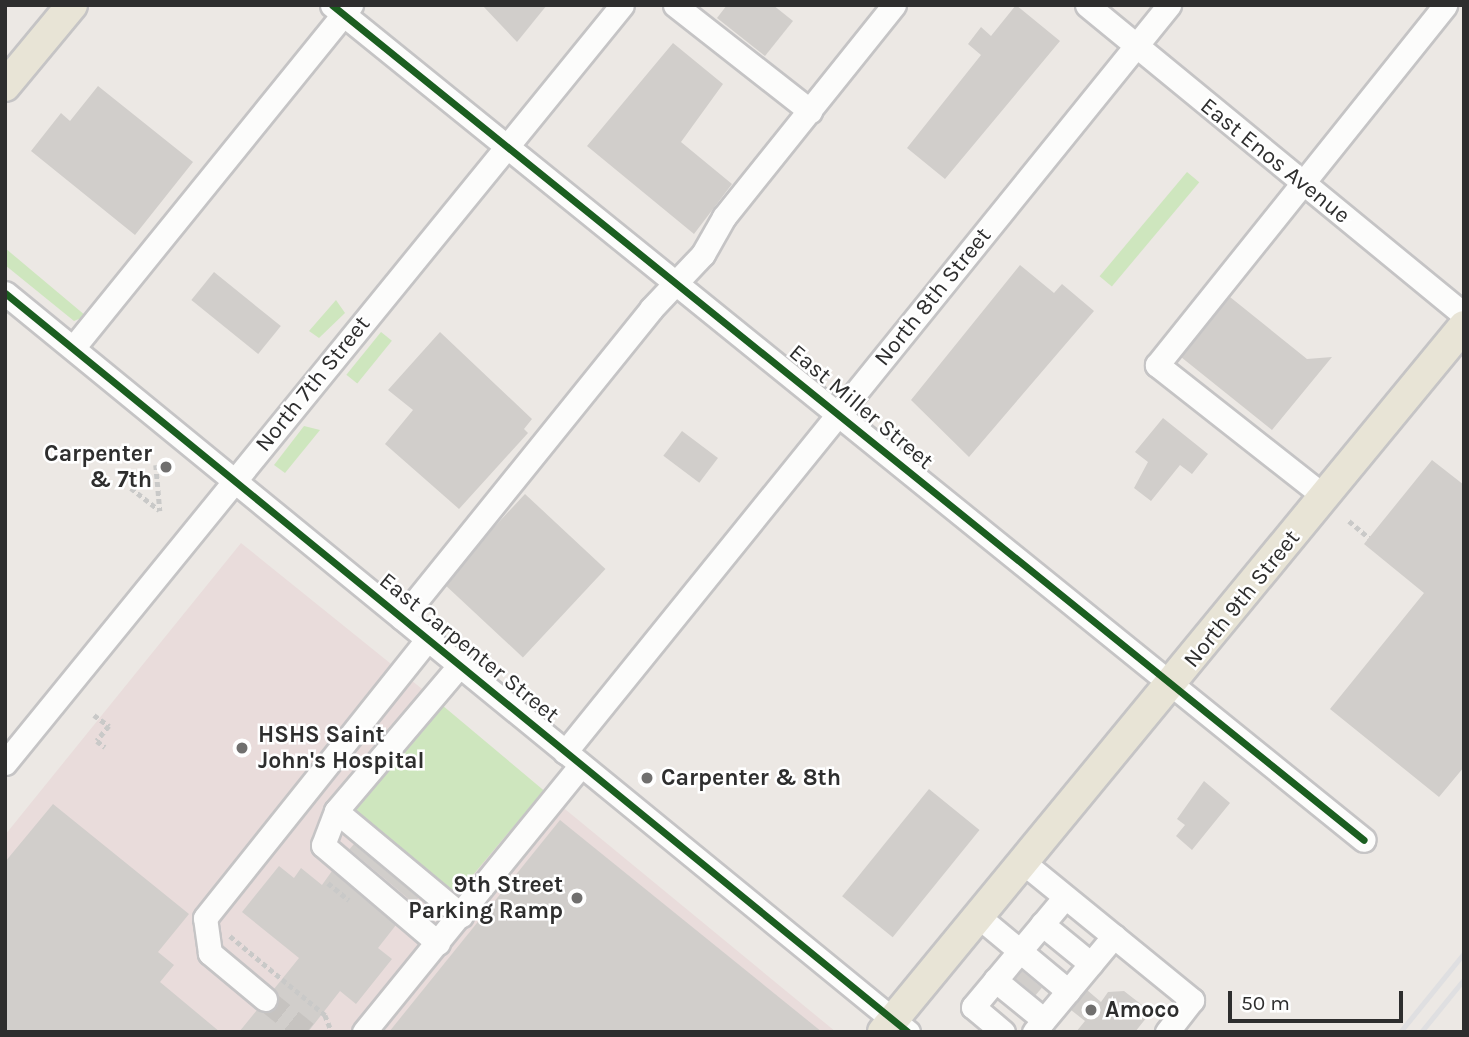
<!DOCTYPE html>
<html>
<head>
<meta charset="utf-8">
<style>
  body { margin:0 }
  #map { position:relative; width:1469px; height:1037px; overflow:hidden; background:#ece8e4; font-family:Karla,sans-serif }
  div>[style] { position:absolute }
  .medical>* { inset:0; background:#e9dcdb }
  .green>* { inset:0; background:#cee6be; transform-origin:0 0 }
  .building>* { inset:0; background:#d1cecb; transform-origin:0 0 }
  .minor-tunnel>* { height:23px; margin-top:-11.5px; transform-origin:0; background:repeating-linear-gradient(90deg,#c6c3c0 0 23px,transparent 0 34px) }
  .path>* { height:4.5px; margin-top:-2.25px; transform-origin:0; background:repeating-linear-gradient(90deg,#c9c9c8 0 5px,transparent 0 8.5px) }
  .roads { filter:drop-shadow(2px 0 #c5c4c5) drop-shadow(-2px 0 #c5c4c5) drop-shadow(0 2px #c5c4c5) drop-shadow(0 -2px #c5c4c5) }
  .minor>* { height:23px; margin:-11.5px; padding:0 11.5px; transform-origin:11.5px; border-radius:11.5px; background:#fcfcfb }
  .major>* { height:30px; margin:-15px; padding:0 15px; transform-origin:15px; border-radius:15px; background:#e8e4d6 }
  .rail>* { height:5px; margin:-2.5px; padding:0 2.5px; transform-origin:2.5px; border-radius:2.5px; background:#dfdfe1 }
  .cycleway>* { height:7px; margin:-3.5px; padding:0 3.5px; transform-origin:3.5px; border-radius:3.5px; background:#1b5e20 }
  .dots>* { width:19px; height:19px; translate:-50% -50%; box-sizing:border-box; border:4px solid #fff; border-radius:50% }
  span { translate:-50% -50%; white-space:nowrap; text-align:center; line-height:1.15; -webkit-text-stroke:5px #fff; paint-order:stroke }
  .street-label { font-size:23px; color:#2e2e2e }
  .poi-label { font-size:23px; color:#2e2e2e; font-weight:700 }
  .right { translate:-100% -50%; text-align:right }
  .left { translate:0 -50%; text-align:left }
  .frame { position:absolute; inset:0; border:7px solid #2e2e2e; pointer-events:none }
  .scale { position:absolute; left:1228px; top:991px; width:175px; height:32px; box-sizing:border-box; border:4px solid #2e2e2e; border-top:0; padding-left:9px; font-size:21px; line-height:24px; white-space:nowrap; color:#2e2e2e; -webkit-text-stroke:5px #fff; paint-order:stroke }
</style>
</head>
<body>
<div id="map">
  <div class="medical">
    <i style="clip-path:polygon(241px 543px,442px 705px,362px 804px,459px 891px,543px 791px,836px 1032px,5px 1032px,5px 835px)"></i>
  </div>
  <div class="green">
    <i style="left:1187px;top:172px;width:16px;height:136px;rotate:40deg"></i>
    <i style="clip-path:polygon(5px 248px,86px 316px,74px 321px,5px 265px)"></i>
    <i style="clip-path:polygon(336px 300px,345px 313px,319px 338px,309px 331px)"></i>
    <i style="left:381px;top:332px;width:14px;height:55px;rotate:39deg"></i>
    <i style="clip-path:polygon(304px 426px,320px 430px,285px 473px,274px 465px)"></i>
    <i style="left:442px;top:705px;width:133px;height:137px;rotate:40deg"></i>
  </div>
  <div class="building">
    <i style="clip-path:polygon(482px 5px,547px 5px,517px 42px)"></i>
    <i style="clip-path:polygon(727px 5px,773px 5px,793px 21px,765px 56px,717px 18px)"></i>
    <i style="clip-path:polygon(1016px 5px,1060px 41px,945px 179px,907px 148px,981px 55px,968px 44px,981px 27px,991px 36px)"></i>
    <i style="clip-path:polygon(673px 43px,723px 84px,681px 142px,732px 184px,694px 234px,587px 146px)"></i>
    <i style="clip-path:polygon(98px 86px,193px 162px,135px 235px,31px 151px,61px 113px,70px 121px)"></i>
    <i style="clip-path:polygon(1020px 265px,1054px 293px,1062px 284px,1094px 311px,969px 457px,911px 400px)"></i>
    <i style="left:214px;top:272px;width:86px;height:36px;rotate:39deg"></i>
    <i style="clip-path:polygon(1230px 297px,1307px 359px,1332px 357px,1272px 430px,1181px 357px)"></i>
    <i style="clip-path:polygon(440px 332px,532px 419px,524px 429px,528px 433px,459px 509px,385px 444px,413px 410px,388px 390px)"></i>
    <i style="clip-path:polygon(1163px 418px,1208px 454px,1192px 474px,1180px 465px,1151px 501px,1134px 488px,1148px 462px,1135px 452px)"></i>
    <i style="left:682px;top:431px;width:45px;height:31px;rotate:37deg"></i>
    <i style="clip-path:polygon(1432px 460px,1464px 485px,1464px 767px,1439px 797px,1330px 709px,1424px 593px,1364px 544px)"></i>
    <i style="left:525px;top:494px;width:110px;height:121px;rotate:43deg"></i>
    <i style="clip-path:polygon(1204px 781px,1230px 803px,1192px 850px,1176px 836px,1185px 825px,1177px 819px)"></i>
    <i style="left:929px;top:789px;width:65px;height:138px;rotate:39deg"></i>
    <i style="clip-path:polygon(53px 804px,189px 914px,158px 952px,174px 965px,160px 982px,220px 1032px,5px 1032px,5px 862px)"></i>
    <i style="clip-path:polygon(560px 820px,822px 1032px,389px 1032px)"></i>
    <i style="left:354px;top:844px;width:84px;height:7px;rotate:40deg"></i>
    <i style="clip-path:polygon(279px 866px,294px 878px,301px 868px,322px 885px,332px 871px,396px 925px,378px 948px,392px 959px,356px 1004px,340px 991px,308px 1032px,239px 1032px,257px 1010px,276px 1007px,274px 989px,299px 958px,242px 912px)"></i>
    <i style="left:1022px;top:971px;width:26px;height:10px;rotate:40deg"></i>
    <i style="clip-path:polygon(1087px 990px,1101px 1002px,1108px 992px,1124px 991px,1151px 1012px,1135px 1032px,1076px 1032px,1085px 1021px,1071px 1010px)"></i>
  </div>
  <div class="minor-tunnel">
    <i style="left:265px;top:999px;width:53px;rotate:38.8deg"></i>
  </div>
  <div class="path">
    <i style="left:156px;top:465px;width:46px;rotate:85deg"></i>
    <i style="left:131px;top:488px;width:36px;rotate:38deg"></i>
    <i style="left:1349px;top:521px;width:26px;rotate:40deg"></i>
    <i style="left:94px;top:715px;width:19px;rotate:36deg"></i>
    <i style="left:109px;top:726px;width:19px;rotate:129deg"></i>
    <i style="left:97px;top:741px;width:10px;rotate:37deg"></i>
    <i style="left:328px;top:883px;width:27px;rotate:39deg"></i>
    <i style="left:230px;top:936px;width:124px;rotate:39.7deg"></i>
    <i style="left:325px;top:1015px;width:18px;rotate:68deg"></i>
  </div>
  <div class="roads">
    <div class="minor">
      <i style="left:332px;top:5px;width:1327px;rotate:38.98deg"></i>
      <i style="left:675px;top:5px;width:172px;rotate:38.1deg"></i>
      <i style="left:1087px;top:5px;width:488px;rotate:39.4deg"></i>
      <i style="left:5px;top:293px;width:1167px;rotate:39.3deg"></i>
      <i style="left:73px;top:348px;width:442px;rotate:-51deg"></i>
      <i style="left:1325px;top:497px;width:214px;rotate:-141.8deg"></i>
      <i style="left:1157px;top:365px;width:461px;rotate:-51.3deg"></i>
      <i style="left:402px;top:618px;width:397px;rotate:-51.1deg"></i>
      <i style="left:651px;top:309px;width:76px;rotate:-46.6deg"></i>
      <i style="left:703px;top:254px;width:43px;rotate:-60.4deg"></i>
      <i style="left:724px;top:217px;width:272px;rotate:-51.3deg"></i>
      <i style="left:565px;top:752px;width:961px;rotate:-51.04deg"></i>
      <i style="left:5px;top:763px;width:977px;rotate:-50.85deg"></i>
      <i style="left:336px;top:811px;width:163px;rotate:39.8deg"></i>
      <i style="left:1024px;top:863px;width:217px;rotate:39.2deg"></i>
      <i style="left:1192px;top:1000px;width:41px;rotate:128deg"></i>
      <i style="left:979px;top:917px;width:116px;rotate:39.7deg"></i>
      <i style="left:1042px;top:924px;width:63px;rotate:39.2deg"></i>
      <i style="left:438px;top:943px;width:151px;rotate:-139.6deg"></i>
      <i style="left:323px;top:845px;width:36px;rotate:-69deg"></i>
      <i style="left:336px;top:811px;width:190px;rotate:-49.7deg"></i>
      <i style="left:995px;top:980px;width:63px;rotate:39.2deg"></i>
      <i style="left:265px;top:999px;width:72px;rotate:-140.1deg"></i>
      <i style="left:210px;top:953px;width:35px;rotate:-98deg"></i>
      <i style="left:205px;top:918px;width:356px;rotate:-51.4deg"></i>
      <i style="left:364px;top:1032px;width:344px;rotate:-50.9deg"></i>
      <i style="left:1003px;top:1032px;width:39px;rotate:-140deg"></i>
      <i style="left:973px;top:1007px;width:143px;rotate:-50.1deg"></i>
      <i style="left:1034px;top:1032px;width:125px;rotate:-50.2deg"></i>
    </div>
    <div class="major">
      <i style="left:5px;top:86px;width:105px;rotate:-50.4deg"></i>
      <i style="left:883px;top:1032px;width:914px;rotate:-50.55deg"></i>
    </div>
  </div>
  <div class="rail">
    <i style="left:1400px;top:1032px;width:102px;rotate:-51deg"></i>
    <i style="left:1421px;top:1032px;width:68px;rotate:-50.9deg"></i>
  </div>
  <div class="cycleway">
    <i style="left:332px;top:5px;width:1327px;rotate:38.98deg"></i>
    <i style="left:5px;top:293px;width:1167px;rotate:39.3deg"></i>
  </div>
  <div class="dots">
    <i style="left:166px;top:467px;background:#706f6e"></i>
    <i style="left:242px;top:748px;background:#706f6e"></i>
    <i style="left:647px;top:778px;background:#706f6e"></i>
    <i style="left:577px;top:898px;background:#706f6e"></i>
    <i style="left:1091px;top:1010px;background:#706f6e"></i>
  </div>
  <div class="street-label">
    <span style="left:1275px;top:161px;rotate:39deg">East Enos Avenue</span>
    <span style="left:933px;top:297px;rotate:-51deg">North 8th Street</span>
    <span style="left:313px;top:384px;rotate:-51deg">North 7th Street</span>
    <span style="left:861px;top:407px;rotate:40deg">East Miller Street</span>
    <span style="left:1242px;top:599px;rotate:-51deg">North 9th Street</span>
    <span style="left:469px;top:648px;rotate:39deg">East Carpenter Street</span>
  </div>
  <div class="poi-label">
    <span class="right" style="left:152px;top:467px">Carpenter<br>&amp; 7th</span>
    <span class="left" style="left:258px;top:748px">HSHS Saint<br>John's Hospital</span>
    <span class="left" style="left:661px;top:778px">Carpenter &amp; 8th</span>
    <span class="right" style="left:563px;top:898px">9th Street<br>Parking Ramp</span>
    <span class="left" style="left:1105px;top:1010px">Amoco</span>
  </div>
  <div class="frame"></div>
  <div class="scale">50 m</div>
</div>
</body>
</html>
